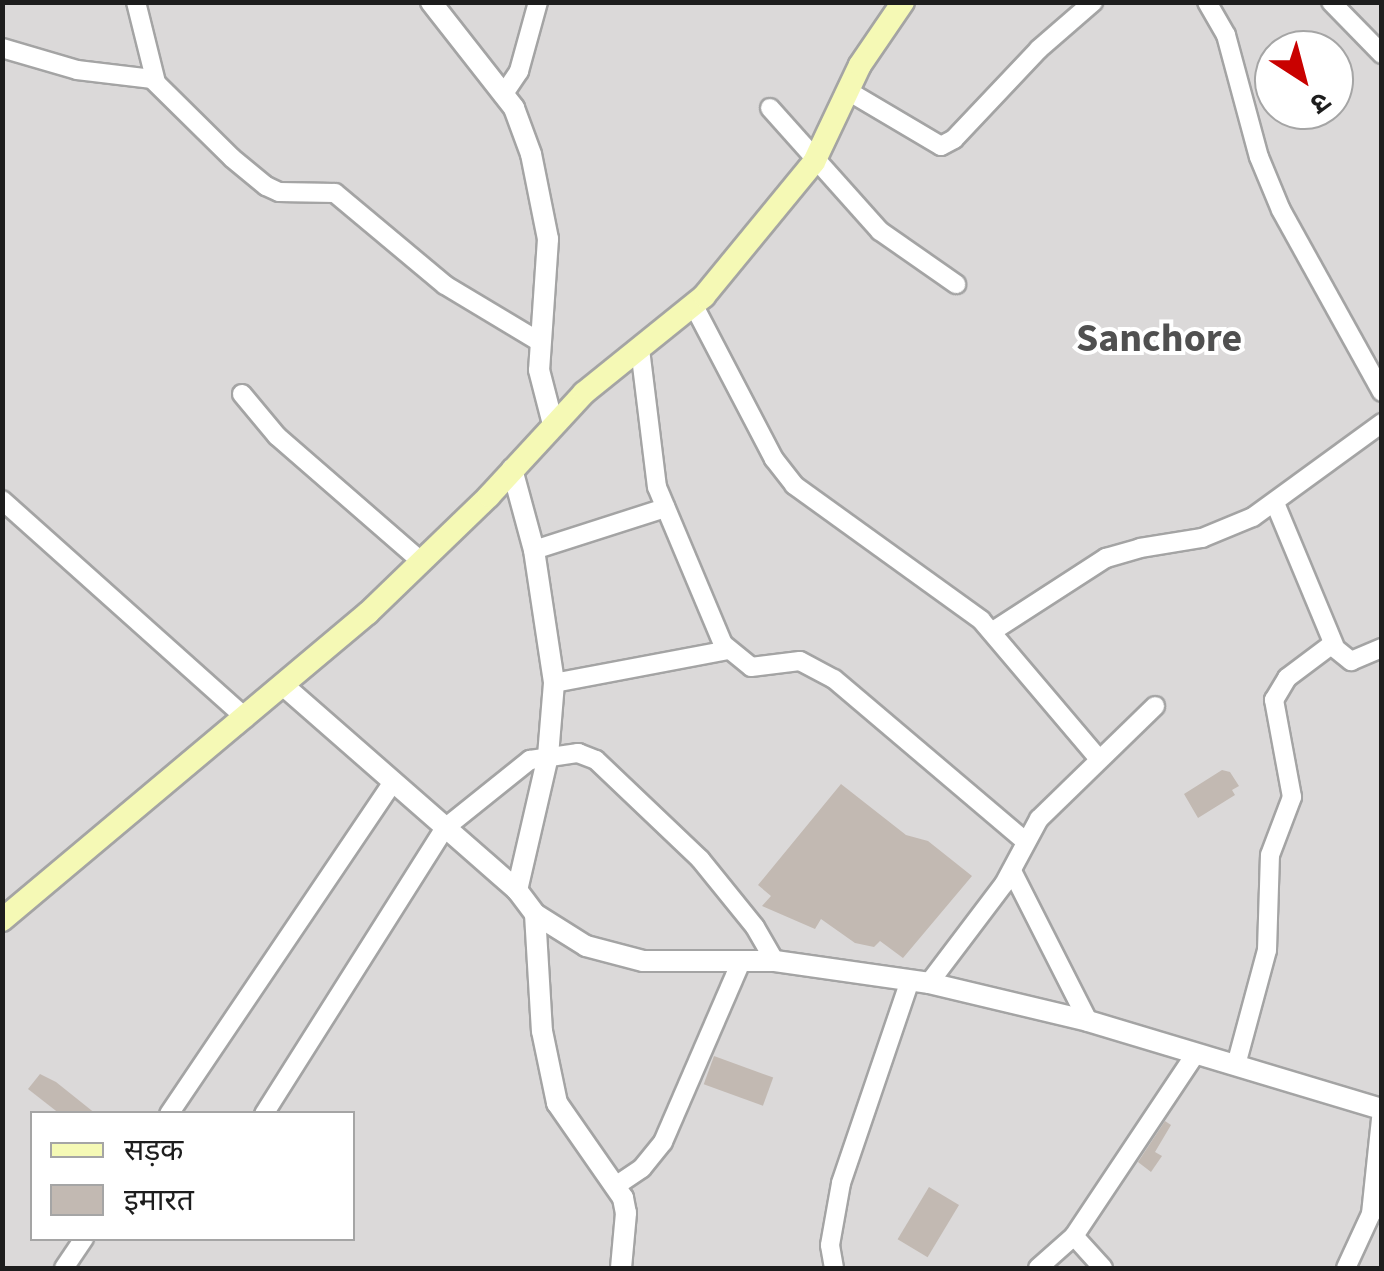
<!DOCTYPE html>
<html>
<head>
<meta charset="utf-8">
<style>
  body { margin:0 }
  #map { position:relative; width:1384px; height:1271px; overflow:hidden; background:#eeeae2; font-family:"Source Sans 3","Noto Sans Devanagari",sans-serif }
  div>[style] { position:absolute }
  .residential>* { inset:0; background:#dbd9d9 }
  .building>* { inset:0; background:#c2b9b2; transform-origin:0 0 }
  .roads { filter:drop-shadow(2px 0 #a4a4a4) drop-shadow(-2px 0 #a4a4a4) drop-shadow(0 2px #a4a4a4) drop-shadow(0 -2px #a4a4a4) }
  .minor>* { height:18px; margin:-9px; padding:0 9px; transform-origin:9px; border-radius:9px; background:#fff }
  .tertiary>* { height:20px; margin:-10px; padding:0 10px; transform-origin:10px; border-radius:10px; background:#fff }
  .secondary>* { height:22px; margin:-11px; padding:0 11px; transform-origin:11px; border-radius:11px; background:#f5f9b5 }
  span { translate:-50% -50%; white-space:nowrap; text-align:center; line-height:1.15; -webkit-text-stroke:8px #fff; paint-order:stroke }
  .district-label { font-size:40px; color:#505050; font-weight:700 }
  .frame { position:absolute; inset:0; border:5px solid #1d1d1d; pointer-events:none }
  .legend { position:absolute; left:30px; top:1111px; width:325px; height:130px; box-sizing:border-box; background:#fff; border:2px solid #a5a5a5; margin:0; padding:12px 18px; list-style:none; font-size:30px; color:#1d1d1d }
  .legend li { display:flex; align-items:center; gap:20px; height:50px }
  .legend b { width:50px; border:2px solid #a5a5a5 }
  .north { position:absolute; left:1254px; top:30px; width:100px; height:100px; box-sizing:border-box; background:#fff; border:2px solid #a5a5a5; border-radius:50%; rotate:144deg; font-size:28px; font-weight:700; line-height:40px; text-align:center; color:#1d1d1d }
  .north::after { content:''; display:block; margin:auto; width:35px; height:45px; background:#c90100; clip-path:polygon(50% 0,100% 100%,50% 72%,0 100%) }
</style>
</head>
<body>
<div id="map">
  <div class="residential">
    <i style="clip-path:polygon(evenodd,3px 3px,1381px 3px,1381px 1268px,3px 1268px,3px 3px,1274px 50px,1334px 50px,1334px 110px,1274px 110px,1274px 50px,3px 3px,32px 1114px,352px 1114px,352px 1238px,32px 1238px,32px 1114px)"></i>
  </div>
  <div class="building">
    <i style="clip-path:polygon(1222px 770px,1230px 772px,1239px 786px,1232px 790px,1235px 795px,1198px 818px,1184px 794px)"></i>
    <i style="clip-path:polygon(841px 784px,906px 835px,928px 841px,972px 876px,903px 958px,880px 941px,874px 947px,855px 943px,821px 919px,815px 929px,762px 906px,771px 896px,758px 885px)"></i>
    <i style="left:714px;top:1056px;width:63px;height:30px;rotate:20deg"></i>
    <i style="clip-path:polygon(40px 1074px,56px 1082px,96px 1114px,60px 1114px,28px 1089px)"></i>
    <i style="clip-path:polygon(1165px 1121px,1171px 1125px,1155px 1152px,1162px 1156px,1151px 1172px,1138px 1162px)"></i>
    <i style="left:929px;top:1187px;width:35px;height:61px;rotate:31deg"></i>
  </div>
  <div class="roads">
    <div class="minor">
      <i style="left:136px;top:2px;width:82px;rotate:76deg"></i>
      <i style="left:1207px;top:2px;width:38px;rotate:60deg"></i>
      <i style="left:1226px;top:35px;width:126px;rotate:74.9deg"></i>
      <i style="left:1259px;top:157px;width:57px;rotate:67.5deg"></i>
      <i style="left:1281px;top:210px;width:208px;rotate:61deg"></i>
      <i style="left:1331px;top:2px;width:73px;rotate:45.6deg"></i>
      <i style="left:2px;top:48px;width:78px;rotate:16.3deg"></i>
      <i style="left:77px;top:70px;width:76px;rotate:6.8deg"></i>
      <i style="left:152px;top:79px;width:112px;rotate:44.6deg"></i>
      <i style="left:232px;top:158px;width:44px;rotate:39.5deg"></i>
      <i style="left:266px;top:186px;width:14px;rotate:25deg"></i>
      <i style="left:279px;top:192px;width:56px;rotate:1deg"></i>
      <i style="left:335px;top:193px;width:143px;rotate:39.9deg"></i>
      <i style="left:445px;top:285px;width:111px;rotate:31deg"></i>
      <i style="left:848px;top:91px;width:108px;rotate:30.6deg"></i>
      <i style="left:941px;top:146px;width:15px;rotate:-28deg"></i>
      <i style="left:954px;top:139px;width:124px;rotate:-46.6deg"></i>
      <i style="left:1039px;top:49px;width:72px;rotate:-41deg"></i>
      <i style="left:503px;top:95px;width:29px;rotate:-56deg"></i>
      <i style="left:519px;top:71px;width:72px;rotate:-74.6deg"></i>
      <i style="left:770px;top:108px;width:165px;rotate:48.2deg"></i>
      <i style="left:880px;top:231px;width:93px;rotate:34.9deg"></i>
      <i style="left:694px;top:306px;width:173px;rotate:62.4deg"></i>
      <i style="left:774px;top:459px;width:33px;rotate:52deg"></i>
      <i style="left:794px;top:485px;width:231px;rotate:35.8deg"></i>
      <i style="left:981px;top:620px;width:181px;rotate:49.7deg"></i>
      <i style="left:640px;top:349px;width:139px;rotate:83deg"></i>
      <i style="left:657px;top:487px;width:170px;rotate:67.2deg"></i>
      <i style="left:723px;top:644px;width:36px;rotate:39deg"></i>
      <i style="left:751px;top:667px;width:49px;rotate:-7deg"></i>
      <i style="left:800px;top:661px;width:38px;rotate:28deg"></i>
      <i style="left:834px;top:679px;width:249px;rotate:40.3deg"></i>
      <i style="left:242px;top:394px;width:55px;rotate:50.2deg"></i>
      <i style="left:277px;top:436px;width:192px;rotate:41deg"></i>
      <i style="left:2px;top:500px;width:327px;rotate:41.8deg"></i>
      <i style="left:1275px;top:503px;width:154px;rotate:67.4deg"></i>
      <i style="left:534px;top:550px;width:138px;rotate:-17.8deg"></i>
      <i style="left:993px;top:631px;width:135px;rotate:-32.9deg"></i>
      <i style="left:1106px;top:558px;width:35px;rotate:-16deg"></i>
      <i style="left:1140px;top:548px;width:63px;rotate:-9.2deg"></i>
      <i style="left:1202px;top:538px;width:55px;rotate:-22.4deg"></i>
      <i style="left:1253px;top:517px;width:160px;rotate:-36.1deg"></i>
      <i style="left:554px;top:683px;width:178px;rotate:-10.7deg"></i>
      <i style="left:1012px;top:871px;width:168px;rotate:63.1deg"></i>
      <i style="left:929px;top:983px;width:124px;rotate:-52.9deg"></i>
      <i style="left:1004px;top:884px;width:74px;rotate:-61.7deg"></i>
      <i style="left:1039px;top:819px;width:162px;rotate:-44.2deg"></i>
      <i style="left:1236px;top:1065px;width:119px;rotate:-74.9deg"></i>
      <i style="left:1267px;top:950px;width:95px;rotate:-88.2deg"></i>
      <i style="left:1270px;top:855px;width:62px;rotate:-69.2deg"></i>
      <i style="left:1292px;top:797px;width:99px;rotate:-100.5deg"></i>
      <i style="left:1274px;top:700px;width:26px;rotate:-59deg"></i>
      <i style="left:1287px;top:678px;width:55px;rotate:-36.9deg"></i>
      <i style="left:1331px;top:645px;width:26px;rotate:39deg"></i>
      <i style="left:1351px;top:661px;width:34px;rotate:-23deg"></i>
      <i style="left:169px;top:1114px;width:399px;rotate:-56deg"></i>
      <i style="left:264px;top:1114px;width:338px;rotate:-57.7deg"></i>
      <i style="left:445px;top:828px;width:109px;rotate:-38.7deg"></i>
      <i style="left:530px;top:760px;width:49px;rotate:-8.3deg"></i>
      <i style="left:578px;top:753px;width:19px;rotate:21deg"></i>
      <i style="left:596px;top:760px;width:144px;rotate:43.6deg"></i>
      <i style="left:700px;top:859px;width:87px;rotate:51deg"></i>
      <i style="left:755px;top:927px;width:39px;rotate:60deg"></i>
      <i style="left:617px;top:1185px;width:30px;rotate:-34deg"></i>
      <i style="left:642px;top:1168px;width:33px;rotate:-51deg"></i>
      <i style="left:663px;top:1142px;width:194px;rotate:-66.6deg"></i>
      <i style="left:1074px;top:1236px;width:43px;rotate:47.8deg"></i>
      <i style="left:64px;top:1268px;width:36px;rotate:-56deg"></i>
      <i style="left:834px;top:1268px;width:23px;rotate:-100deg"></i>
      <i style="left:830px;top:1245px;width:63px;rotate:-79.9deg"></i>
      <i style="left:841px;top:1183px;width:214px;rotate:-71.2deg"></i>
      <i style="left:1038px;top:1268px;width:48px;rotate:-41.6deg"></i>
      <i style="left:1074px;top:1236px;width:220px;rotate:-56.3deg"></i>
      <i style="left:1346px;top:1268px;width:60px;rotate:-65.2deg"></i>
      <i style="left:1371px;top:1214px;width:105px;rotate:-84deg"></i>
    </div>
    <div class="tertiary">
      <i style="left:431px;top:2px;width:135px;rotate:51.9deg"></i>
      <i style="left:514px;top:108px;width:49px;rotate:69.7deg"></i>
      <i style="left:531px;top:154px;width:87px;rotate:78.7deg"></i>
      <i style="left:548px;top:239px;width:131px;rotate:93.9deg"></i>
      <i style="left:539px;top:370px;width:56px;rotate:75.5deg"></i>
      <i style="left:512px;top:469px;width:84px;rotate:74.8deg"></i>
      <i style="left:534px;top:550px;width:134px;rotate:81.4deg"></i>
      <i style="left:554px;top:683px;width:73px;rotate:94.7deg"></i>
      <i style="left:548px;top:756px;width:138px;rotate:103deg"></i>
      <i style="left:284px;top:686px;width:310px;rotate:41.2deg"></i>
      <i style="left:517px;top:890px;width:30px;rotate:53deg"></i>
      <i style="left:535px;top:914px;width:60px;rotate:32.1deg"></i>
      <i style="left:586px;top:946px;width:59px;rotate:14.7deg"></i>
      <i style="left:643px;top:961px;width:132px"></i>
      <i style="left:775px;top:961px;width:156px;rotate:8.1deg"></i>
      <i style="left:929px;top:983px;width:163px;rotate:13.4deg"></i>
      <i style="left:1088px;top:1021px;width:307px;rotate:16.7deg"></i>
      <i style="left:535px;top:914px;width:117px;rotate:86.6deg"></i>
      <i style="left:542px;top:1031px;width:74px;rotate:78.2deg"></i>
      <i style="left:557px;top:1103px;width:116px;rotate:55.2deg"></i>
      <i style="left:623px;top:1198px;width:15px;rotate:79deg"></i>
      <i style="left:626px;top:1213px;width:55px;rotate:95.2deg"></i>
    </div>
    <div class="secondary">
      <i style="left:2px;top:920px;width:478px;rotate:-40deg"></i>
      <i style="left:368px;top:613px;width:168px;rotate:-44deg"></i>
      <i style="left:489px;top:496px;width:140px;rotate:-47.3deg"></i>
      <i style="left:584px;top:393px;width:154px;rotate:-38.9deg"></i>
      <i style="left:704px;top:296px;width:173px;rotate:-50.6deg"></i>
      <i style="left:814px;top:162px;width:107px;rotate:-64.6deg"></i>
      <i style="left:860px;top:65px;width:76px;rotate:-55.7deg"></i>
    </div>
  </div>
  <div class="district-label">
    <span style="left:1159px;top:339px">Sanchore</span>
  </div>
  <div class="frame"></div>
  <ul class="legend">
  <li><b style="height:12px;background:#f5f9b5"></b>सड़क</li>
  <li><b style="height:28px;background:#c2b9b2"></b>इमारत</li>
  </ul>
  <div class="north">उ</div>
</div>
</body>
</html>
